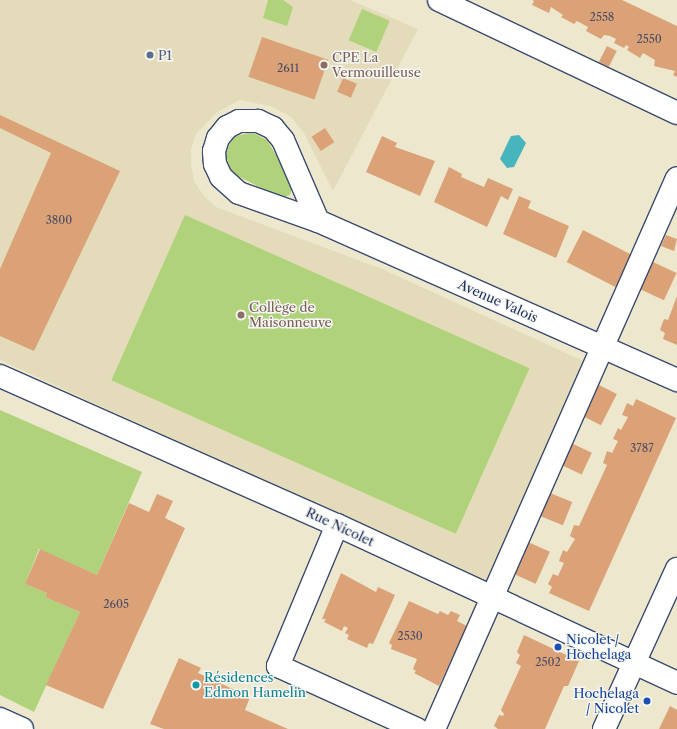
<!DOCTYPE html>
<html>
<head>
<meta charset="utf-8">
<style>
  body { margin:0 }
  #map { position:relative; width:677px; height:729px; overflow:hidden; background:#ede7cd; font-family:"Libre Caslon Text",serif }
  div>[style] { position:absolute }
  .built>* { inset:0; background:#e3dbba }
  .green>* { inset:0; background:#afd27b; transform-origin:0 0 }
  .water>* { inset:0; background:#46b5bc }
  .building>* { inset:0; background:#dba277; transform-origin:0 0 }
  .roads { filter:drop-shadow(1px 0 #3a4b6f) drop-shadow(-1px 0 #3a4b6f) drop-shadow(0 1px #3a4b6f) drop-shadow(0 -1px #3a4b6f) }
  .minor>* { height:22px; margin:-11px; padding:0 11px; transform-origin:11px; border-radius:11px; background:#fff }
  .dots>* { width:11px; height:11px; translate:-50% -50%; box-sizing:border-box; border:2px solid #f6f6f2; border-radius:50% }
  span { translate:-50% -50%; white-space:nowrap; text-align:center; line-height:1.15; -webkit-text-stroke:3px #f6f6f2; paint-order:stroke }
  .number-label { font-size:11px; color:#4b4c64 }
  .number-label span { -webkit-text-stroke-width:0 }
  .service-label { font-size:13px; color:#4e5e75 }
  .left { translate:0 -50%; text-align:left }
  .education-label { font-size:13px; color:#785e54 }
  .street-label { font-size:13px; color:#1b2f5e }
  .transit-label { font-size:13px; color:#164399 }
  .right { translate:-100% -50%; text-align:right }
  .culture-label { font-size:13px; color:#0d838f }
</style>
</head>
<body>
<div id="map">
  <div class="built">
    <i style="clip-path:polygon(0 0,350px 0,418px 29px,333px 191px,304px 133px,291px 117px,271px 106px,240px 100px,217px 112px,196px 134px,191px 149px,191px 165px,194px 181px,204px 196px,216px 207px,382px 269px,590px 364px,487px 583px,0 360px)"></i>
  </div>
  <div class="green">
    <i style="clip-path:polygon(268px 0,283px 0,293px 7px,287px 26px,263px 18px)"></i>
    <i style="left:362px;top:9px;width:30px;height:34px;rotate:23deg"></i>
    <i style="clip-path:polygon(251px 132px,267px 140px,293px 183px,290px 195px,281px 198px,232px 173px,226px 156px,228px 147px,234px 137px)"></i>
    <i style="left:185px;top:215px;width:377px;height:181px;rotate:24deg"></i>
    <i style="clip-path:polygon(0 410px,142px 472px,97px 575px,39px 549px,25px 584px,47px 593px,45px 597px,80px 612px,34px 712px,0 695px)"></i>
  </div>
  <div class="water">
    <i style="clip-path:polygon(519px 135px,526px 143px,514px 167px,507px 168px,500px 159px,511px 136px)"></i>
  </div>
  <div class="building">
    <i style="clip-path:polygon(532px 0,622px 0,677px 26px,677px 77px,673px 75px,675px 71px,654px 66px,655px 60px,643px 53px,640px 58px,627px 50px,629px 47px,626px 45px,624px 48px,614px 43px,616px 39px,610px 36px,604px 35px,601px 39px,586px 31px,588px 27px,577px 21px,574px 24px,561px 17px,563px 15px,551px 7px,549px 13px,532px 5px,534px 1px)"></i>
    <i style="left:262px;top:37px;width:70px;height:42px;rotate:19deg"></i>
    <i style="left:607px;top:46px;width:11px;height:18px;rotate:27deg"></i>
    <i style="left:343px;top:78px;width:15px;height:15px;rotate:23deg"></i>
    <i style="clip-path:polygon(0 115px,120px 171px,34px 351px,0 336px,0 269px,51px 153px,0 128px)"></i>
    <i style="left:325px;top:128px;width:17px;height:16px;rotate:57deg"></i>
    <i style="clip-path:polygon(382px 136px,397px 143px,395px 147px,435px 161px,420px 196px,366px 172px)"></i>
    <i style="clip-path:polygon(449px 167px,462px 174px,461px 177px,484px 187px,488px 178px,513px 189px,508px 200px,501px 196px,487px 227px,434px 202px)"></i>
    <i style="clip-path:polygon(519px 196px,531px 201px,528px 208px,569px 226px,556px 258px,503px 234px)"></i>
    <i style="left:583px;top:230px;width:58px;height:36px;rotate:27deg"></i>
    <i style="clip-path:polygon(666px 235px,677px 239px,674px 251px,661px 246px)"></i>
    <i style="left:653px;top:262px;width:26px;height:30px;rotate:25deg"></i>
    <i style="clip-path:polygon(677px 296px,677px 345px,663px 339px,665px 333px,660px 330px,664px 319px,668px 320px)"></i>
    <i style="left:599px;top:385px;width:20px;height:35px;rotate:27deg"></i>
    <i style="clip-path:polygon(636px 399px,676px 418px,589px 611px,549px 593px,552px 587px,548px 584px,553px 574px,558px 576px,564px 563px,559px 561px,563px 550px,567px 552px,575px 539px,570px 536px,574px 525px,579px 526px,607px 465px,603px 463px,607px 451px,612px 453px,618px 441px,613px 439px,618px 428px,621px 430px,628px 417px,622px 415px,627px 403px,633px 406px)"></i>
    <i style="left:571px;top:443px;width:23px;height:24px;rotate:25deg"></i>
    <i style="left:550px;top:493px;width:24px;height:25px;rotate:22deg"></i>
    <i style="clip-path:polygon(157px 494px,173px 501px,165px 518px,185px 528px,103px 709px,46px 685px,80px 612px,45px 597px,47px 593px,25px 584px,40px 549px,97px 575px,129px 503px,149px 512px)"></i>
    <i style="left:528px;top:542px;width:24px;height:35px;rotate:24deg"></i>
    <i style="clip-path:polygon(341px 573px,376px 592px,378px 587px,395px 595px,373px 644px,369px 643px,367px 648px,347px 639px,349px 635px,345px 633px,348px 628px,344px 626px,342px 631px,324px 622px,326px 619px,322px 619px)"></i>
    <i style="clip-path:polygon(409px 601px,438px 614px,440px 611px,448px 615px,451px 611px,460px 615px,457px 621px,467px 626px,439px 686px,414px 673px,416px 671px,413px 669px,417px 659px,391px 649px,392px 645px,389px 643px)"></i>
    <i style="clip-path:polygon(524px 635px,579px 661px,568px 686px,564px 686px,545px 729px,498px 729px,494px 726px,499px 715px,503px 716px,504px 714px,501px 710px,521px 666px,516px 663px,520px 655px,517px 652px)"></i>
    <i style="clip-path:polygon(179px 658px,201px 668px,198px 673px,250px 697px,245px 710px,288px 729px,164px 729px,150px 724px)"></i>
    <i style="clip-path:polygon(670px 706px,677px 710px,677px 729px,659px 729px)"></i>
  </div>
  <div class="roads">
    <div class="minor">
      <i style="left:439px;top:0;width:263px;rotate:25.4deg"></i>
      <i style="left:318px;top:221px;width:88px;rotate:-113.4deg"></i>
      <i style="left:283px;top:140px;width:16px;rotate:-130deg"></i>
      <i style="left:273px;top:128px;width:17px;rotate:-155deg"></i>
      <i style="left:258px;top:121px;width:19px;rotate:180deg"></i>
      <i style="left:239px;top:121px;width:13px;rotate:153deg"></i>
      <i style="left:227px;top:127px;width:14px;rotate:129deg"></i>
      <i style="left:218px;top:138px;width:14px;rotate:107deg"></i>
      <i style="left:214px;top:151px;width:13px;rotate:86deg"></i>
      <i style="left:215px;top:164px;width:14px;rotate:65deg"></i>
      <i style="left:221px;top:177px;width:24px;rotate:42deg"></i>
      <i style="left:239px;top:193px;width:84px;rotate:19.5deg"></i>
      <i style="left:318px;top:221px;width:393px;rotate:23.9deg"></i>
      <i style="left:0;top:376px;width:368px;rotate:23.9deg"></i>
      <i style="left:337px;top:525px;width:375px;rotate:24.9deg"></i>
      <i style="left:337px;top:525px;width:153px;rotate:112.7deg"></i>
      <i style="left:278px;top:666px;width:153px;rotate:24.4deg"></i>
      <i style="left:0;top:719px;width:24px;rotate:24deg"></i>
      <i style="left:434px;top:729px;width:602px;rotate:-66.2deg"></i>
      <i style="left:604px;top:729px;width:176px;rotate:-65.5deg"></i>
    </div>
  </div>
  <div class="dots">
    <i style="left:150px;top:55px;background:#5c6f8a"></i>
    <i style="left:324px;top:65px;background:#8d6e63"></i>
    <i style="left:241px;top:315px;background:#8d6e63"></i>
    <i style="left:558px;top:647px;background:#1a4fb4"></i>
    <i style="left:196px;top:685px;background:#0f9aa8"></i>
    <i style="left:647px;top:701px;background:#1a4fb4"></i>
  </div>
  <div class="number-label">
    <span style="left:602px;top:17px">2558</span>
    <span style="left:649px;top:39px">2550</span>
    <span style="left:288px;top:68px">2611</span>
    <span style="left:59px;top:220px">3800</span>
    <span style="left:642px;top:448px">3787</span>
    <span style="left:116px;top:604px">2605</span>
    <span style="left:410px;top:636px">2530</span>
    <span style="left:548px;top:662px">2502</span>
  </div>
  <div class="service-label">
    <span class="left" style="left:158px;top:55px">P1</span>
  </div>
  <div class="education-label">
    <span class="left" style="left:332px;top:65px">CPE La<br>Vermouilleuse</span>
    <span class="left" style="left:249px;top:315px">Collège de<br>Maisonneuve</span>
  </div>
  <div class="street-label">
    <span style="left:498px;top:301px;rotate:24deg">Avenue Valois</span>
    <span style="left:340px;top:527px;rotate:25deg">Rue Nicolet</span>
  </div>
  <div class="transit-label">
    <span class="left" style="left:566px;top:647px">Nicolet /<br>Hochelaga</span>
    <span class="right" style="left:639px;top:701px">Hochelaga<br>/ Nicolet</span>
  </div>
  <div class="culture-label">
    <span class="left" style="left:204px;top:685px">Résidences<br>Edmon Hamelin</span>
  </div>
</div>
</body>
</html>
